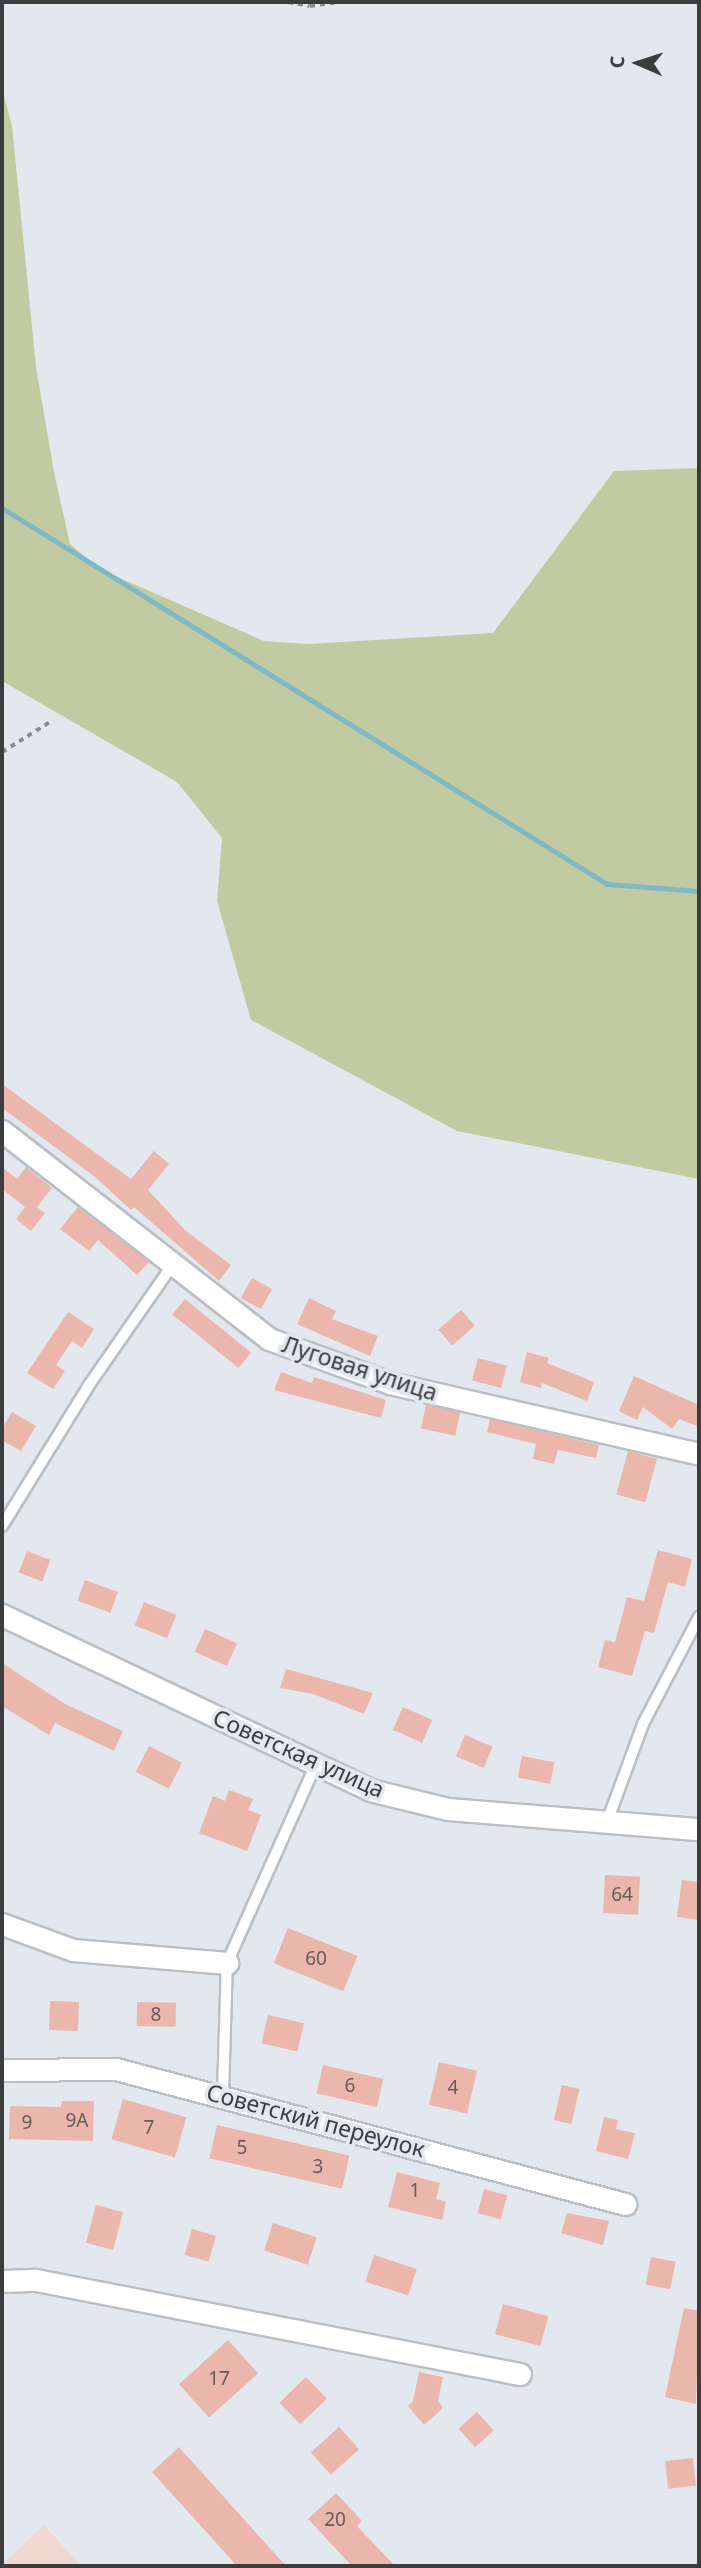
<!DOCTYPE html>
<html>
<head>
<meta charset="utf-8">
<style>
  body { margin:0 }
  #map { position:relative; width:701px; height:2568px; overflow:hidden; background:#e3e8ee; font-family:"Noto Sans",sans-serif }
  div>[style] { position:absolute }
  .industrial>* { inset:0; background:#f0d7cf }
  .green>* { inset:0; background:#c2caa1 }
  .stream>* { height:5px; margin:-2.5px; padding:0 2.5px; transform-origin:2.5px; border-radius:2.5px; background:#7eb9c5 }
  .building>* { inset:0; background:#ebb6ab; transform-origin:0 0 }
  .path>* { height:3.5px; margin-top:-1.75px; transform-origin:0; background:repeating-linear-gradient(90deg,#898d91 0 5px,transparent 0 10px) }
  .roads { filter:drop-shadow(2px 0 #babfc5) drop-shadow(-2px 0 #babfc5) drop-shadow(0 2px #babfc5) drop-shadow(0 -2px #babfc5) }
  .service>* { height:10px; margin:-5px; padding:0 5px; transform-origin:5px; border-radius:5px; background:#fff }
  .minor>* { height:21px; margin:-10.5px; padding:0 10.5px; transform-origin:10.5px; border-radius:10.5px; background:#fff }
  span { translate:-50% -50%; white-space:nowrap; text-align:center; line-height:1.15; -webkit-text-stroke:7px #e3e8ee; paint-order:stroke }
  .number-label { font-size:19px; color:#675b5a }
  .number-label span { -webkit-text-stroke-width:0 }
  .street-label { font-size:23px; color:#3b3d3f }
  .frame { position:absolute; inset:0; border:4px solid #3b3d3f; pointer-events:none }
  .north { position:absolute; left:603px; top:28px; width:70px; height:70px; -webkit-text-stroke:5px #e3e8ee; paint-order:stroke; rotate:273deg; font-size:19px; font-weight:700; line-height:28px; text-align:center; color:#3b3d3f }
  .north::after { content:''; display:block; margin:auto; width:24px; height:32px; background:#3b3d3f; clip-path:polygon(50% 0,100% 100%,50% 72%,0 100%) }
</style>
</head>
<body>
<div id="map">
  <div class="industrial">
    <i style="clip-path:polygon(44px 2525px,81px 2566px,2px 2566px,2px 2565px)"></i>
  </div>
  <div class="green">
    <i style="clip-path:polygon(2px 89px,12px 126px,36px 367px,54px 472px,70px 544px,99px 569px,264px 641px,308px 644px,493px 633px,614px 471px,699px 468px,699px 1179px,457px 1131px,251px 1020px,217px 901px,222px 838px,177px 782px,2px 681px)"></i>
  </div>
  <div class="stream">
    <i style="left:2px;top:508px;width:712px;rotate:31.86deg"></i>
    <i style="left:607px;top:884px;width:92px;rotate:4.4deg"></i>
  </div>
  <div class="building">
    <i style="clip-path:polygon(2px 1084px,131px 1179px,154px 1151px,169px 1164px,148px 1190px,185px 1230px,231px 1265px,219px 1281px,134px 1207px,131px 1210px,94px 1176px,2px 1108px)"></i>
    <i style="clip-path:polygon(2px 1167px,17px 1179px,26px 1167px,52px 1188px,37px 1207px,45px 1213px,31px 1231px,16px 1219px,25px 1207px,2px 1189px)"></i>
    <i style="clip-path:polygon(78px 1207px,149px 1262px,137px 1275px,98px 1240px,89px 1251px,60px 1229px)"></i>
    <i style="left:252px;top:1278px;width:23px;height:23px;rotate:29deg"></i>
    <i style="clip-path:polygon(309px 1298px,336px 1311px,332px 1319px,378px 1336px,370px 1356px,297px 1324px)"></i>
    <i style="left:185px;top:1299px;width:85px;height:20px;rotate:39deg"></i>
    <i style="left:461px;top:1310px;width:21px;height:30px;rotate:49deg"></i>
    <i style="clip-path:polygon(68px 1312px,94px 1329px,82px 1348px,72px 1341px,56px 1365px,65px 1371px,53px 1389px,27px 1373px)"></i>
    <i style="clip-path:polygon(527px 1352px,549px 1358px,547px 1363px,594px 1382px,587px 1401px,542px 1383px,541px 1388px,520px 1382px)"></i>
    <i style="left:478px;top:1358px;width:30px;height:23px;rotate:15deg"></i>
    <i style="clip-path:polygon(281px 1372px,312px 1383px,314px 1377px,386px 1400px,381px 1418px,274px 1390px)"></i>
    <i style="clip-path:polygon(634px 1376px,699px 1405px,699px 1427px,679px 1419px,672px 1429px,643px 1407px,637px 1420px,619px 1411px)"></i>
    <i style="left:426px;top:1405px;width:35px;height:24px;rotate:12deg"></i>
    <i style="clip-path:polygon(12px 1412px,36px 1426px,21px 1451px,2px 1440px,2px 1429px)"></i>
    <i style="clip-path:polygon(490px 1419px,599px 1445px,596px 1458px,558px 1450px,554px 1464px,533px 1459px,536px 1444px,487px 1432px)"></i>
    <i style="left:628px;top:1451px;width:30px;height:45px;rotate:15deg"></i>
    <i style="clip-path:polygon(658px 1550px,692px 1559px,685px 1587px,668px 1582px,654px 1633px,645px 1631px,632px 1676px,598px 1667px,605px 1640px,615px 1642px,627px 1597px,644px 1601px)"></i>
    <i style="left:27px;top:1551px;width:25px;height:23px;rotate:21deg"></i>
    <i style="left:85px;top:1580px;width:35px;height:22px;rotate:20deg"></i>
    <i style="left:144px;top:1602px;width:35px;height:25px;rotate:22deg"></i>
    <i style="left:205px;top:1629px;width:35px;height:25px;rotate:24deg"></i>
    <i style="clip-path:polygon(2px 1663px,65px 1704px,123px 1731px,114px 1751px,55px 1723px,49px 1735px,2px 1706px)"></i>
    <i style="clip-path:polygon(286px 1669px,373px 1693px,364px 1714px,313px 1694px,280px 1688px)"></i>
    <i style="left:403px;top:1707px;width:32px;height:25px;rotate:24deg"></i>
    <i style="left:465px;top:1735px;width:30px;height:23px;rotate:23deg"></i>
    <i style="left:149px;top:1746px;width:37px;height:29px;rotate:27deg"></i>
    <i style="left:522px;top:1756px;width:33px;height:22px;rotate:11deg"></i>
    <i style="clip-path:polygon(229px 1790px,253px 1799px,248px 1810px,261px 1815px,247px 1851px,199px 1833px,213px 1796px,225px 1801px)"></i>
    <i style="left:605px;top:1875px;width:35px;height:38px;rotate:3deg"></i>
    <i style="clip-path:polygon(682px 1880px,699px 1882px,699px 1920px,677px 1917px)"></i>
    <i style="left:288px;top:1928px;width:75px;height:38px;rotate:22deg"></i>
    <i style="left:50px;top:2001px;width:29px;height:29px;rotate:2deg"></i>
    <i style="left:137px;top:2002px;width:39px;height:24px;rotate:1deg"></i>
    <i style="left:268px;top:2015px;width:37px;height:29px;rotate:13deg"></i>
    <i style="left:439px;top:2062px;width:39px;height:44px;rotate:13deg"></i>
    <i style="left:323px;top:2065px;width:62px;height:29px;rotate:13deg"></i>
    <i style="left:562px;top:2085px;width:18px;height:36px;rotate:13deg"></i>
    <i style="left:123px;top:2099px;width:66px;height:42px;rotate:16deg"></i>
    <i style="clip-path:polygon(62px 2101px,94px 2101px,93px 2141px,9px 2139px,10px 2106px,61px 2107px)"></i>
    <i style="clip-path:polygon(604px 2117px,618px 2120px,616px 2129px,635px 2133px,628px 2159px,596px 2151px)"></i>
    <i style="left:217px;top:2125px;width:136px;height:34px;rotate:13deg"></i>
    <i style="clip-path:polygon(397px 2172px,440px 2183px,436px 2199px,446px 2202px,442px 2220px,388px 2207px)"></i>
    <i style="left:484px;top:2189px;width:24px;height:25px;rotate:15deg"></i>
    <i style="left:96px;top:2205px;width:28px;height:39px;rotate:15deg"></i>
    <i style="clip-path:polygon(567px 2213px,609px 2221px,603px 2245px,561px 2233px)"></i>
    <i style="left:273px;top:2223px;width:46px;height:29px;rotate:18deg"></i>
    <i style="left:192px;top:2229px;width:25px;height:27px;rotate:16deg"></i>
    <i style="left:374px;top:2255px;width:45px;height:28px;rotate:18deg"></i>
    <i style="left:651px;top:2257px;width:25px;height:28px;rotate:11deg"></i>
    <i style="left:503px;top:2304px;width:47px;height:31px;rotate:15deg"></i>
    <i style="clip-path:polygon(684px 2308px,699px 2311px,696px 2404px,665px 2397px)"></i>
    <i style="left:228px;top:2340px;width:45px;height:66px;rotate:48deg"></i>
    <i style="clip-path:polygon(419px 2372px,443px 2377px,438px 2401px,443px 2408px,424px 2425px,408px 2406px,413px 2401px)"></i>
    <i style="left:306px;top:2377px;width:30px;height:37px;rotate:46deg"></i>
    <i style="left:477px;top:2412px;width:25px;height:25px;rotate:48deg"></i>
    <i style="left:339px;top:2427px;width:30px;height:38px;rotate:48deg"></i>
    <i style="clip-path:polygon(179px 2447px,286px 2566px,237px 2566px,152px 2472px)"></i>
    <i style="left:693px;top:2458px;width:28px;height:28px;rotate:84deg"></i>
    <i style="clip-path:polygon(336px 2493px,362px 2521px,357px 2526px,395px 2566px,352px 2566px,308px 2519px)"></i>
  </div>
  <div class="path">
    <i style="left:288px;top:2px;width:22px;rotate:10deg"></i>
    <i style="left:310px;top:6px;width:29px;rotate:-8deg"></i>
    <i style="left:2px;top:752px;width:60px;rotate:-32.1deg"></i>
  </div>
  <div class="roads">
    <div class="service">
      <i style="left:2px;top:1526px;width:166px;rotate:-58.3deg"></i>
      <i style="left:89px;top:1385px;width:147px;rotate:-55.2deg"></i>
      <i style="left:607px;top:1822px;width:104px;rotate:-69.8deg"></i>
      <i style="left:643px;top:1724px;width:121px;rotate:-62.4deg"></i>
      <i style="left:223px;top:2094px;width:131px;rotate:-88.3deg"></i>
      <i style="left:227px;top:1963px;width:218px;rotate:-65.9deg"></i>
    </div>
    <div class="minor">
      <i style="left:2px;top:1131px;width:338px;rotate:37.9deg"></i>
      <i style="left:269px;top:1339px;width:129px;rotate:20deg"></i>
      <i style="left:390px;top:1383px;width:317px;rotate:12.9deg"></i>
      <i style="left:2px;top:1615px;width:407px;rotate:25.4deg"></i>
      <i style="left:370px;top:1790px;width:80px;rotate:13.7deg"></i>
      <i style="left:448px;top:1809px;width:252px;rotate:4.6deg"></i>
      <i style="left:2px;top:1924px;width:76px;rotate:20.1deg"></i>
      <i style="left:73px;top:1950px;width:155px;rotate:4.8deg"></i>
      <i style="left:2px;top:2070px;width:114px;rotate:-0.5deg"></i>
      <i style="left:116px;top:2069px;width:527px;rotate:14.85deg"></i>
      <i style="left:2px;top:2281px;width:34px;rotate:-2deg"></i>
      <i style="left:36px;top:2280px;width:493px;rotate:11deg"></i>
    </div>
  </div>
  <div class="number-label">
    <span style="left:622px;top:1895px">64</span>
    <span style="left:316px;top:1959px">60</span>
    <span style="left:156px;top:2015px">8</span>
    <span style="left:350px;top:2086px">6</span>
    <span style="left:453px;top:2088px">4</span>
    <span style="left:77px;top:2121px">9А</span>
    <span style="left:27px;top:2123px">9</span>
    <span style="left:149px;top:2128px">7</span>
    <span style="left:242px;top:2148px">5</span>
    <span style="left:318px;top:2167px">3</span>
    <span style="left:415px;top:2191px">1</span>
    <span style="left:219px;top:2379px">17</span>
    <span style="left:335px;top:2520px">20</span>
  </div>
  <div class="street-label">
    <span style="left:360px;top:1368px;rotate:18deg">Луговая улица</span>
    <span style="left:299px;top:1753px;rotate:24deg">Советская улица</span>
    <span style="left:316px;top:2120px;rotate:15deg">Советский переулок</span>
  </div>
  <div class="frame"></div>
  <div class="north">С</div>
</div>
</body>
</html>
